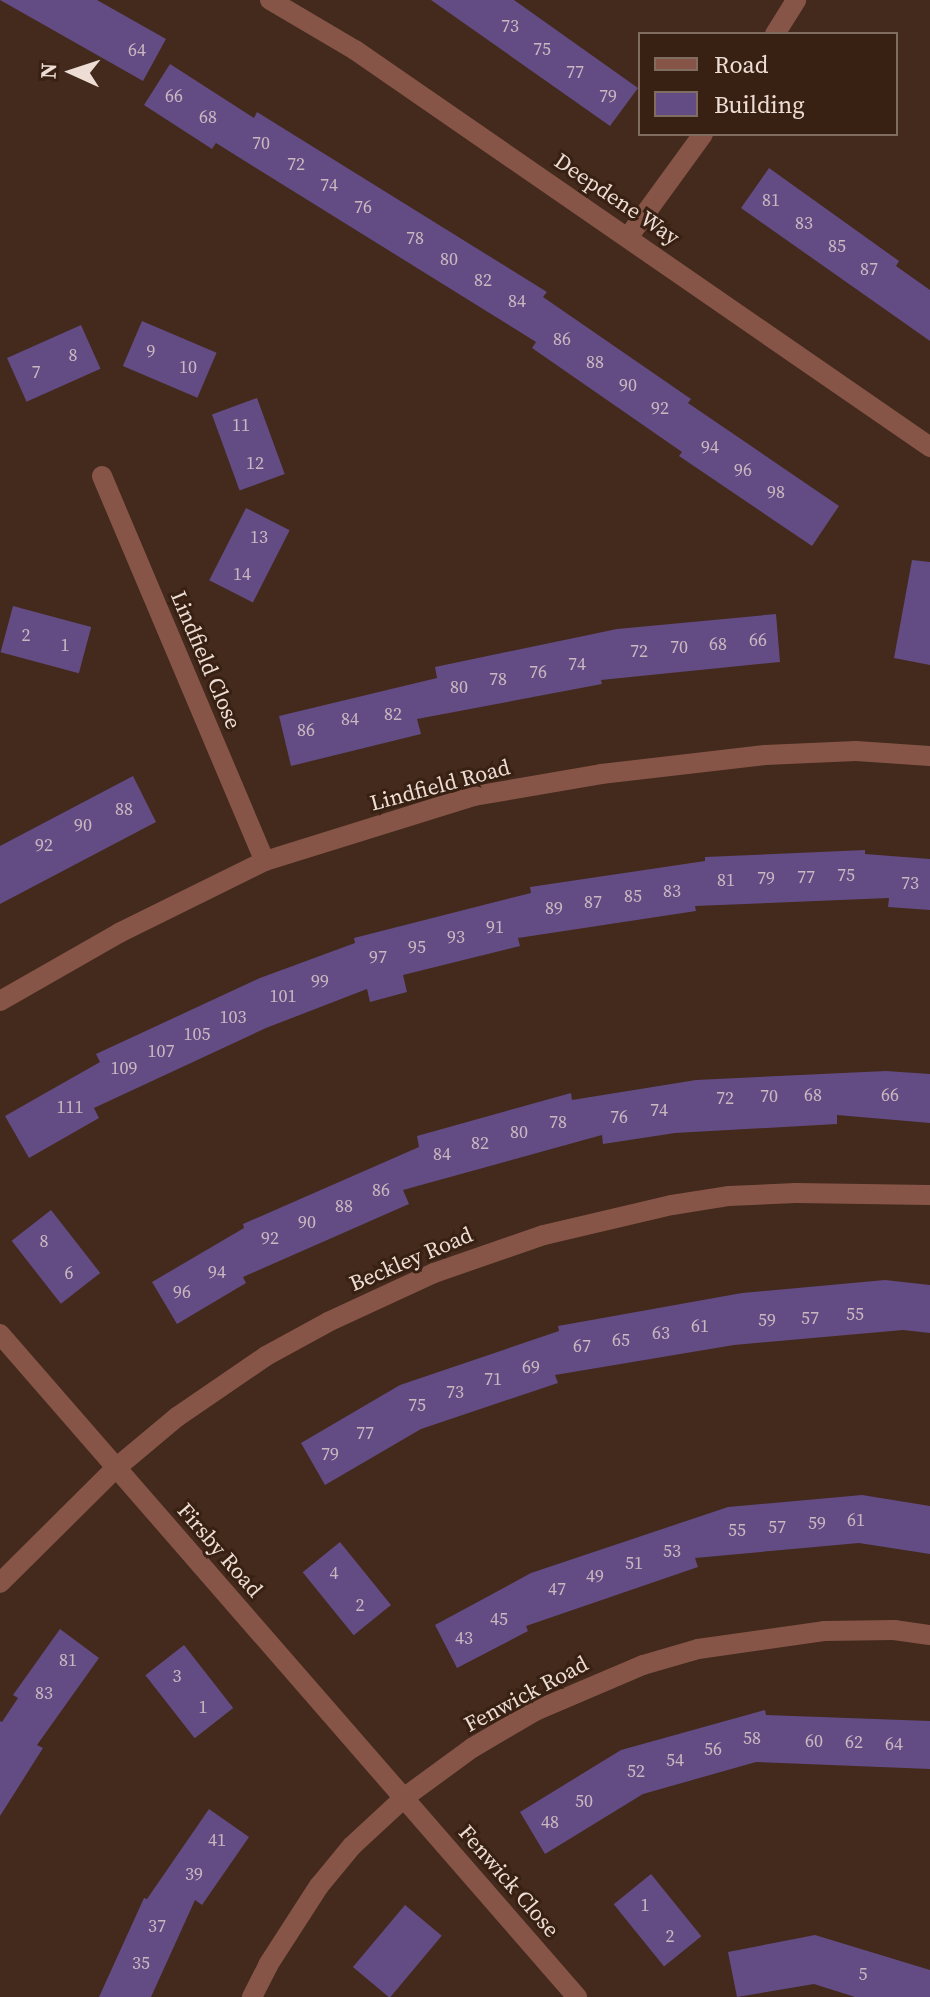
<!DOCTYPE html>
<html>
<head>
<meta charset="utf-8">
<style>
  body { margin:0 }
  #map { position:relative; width:930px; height:1997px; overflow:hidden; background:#432a1c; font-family:"Source Serif 4",serif }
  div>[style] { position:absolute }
  .building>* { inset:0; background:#634b84; transform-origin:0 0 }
  .minor>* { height:20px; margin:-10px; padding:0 10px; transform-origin:10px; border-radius:10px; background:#865548 }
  span { translate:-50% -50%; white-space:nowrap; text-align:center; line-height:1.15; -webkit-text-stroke:6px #382013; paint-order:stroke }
  .number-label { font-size:18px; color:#cab8c0 }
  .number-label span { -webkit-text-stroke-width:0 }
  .street-label { font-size:22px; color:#edddd4 }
  .legend { position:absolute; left:638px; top:32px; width:260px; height:104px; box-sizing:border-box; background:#382013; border:2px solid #806c60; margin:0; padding:10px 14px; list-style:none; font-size:24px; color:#edddd4 }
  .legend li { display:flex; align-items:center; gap:16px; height:40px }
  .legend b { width:40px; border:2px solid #806c60 }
  .north { position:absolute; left:32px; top:32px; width:80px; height:80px; -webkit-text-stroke:6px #382013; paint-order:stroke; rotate:273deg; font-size:22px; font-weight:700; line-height:32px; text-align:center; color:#edddd4 }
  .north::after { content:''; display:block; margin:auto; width:28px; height:36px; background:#edddd4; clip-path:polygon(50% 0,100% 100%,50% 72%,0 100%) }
</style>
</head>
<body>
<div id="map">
  <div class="building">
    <i style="clip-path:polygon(0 0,97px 0,166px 39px,143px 81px)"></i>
    <i style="clip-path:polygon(431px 0,514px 0,638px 88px,610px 126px)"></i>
    <i style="clip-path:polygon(170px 64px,254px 118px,257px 112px,547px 292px,543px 297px,691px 399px,688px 403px,839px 506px,812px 546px,679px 456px,682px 452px,532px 348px,536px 342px,216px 143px,212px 149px,144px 105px)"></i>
    <i style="clip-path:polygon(769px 168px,899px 261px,896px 266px,930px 290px,930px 341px,741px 208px)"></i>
    <i style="left:142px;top:321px;width:81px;height:49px;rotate:23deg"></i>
    <i style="left:81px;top:325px;width:48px;height:81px;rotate:66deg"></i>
    <i style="left:257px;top:398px;width:81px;height:48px;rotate:70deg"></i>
    <i style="left:246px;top:508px;width:49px;height:81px;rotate:27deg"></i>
    <i style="clip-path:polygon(912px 560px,930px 562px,930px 665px,894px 658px)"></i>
    <i style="left:13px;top:606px;width:81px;height:48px;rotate:15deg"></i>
    <i style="clip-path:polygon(776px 614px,780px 662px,601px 680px,602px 684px,417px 719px,421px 734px,291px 766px,279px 716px,437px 678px,435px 667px,617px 629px)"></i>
    <i style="clip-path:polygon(133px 776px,156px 822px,0 904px,0 846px)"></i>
    <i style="clip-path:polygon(865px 850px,865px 854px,930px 859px,930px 910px,888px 907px,889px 898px,695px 906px,696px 911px,518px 938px,520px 946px,403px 975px,407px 992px,370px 1002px,367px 989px,266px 1028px,94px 1108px,99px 1118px,29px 1158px,5px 1116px,100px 1062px,96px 1054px,260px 978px,355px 943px,354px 938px,531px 893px,530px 887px,705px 861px,705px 857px)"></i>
    <i style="clip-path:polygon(886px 1071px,930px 1074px,930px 1123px,837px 1115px,837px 1124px,675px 1133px,603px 1144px,602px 1135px,403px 1190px,409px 1204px,243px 1277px,246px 1283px,177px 1324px,152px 1282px,244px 1228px,243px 1224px,419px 1147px,417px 1136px,571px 1093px,572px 1100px,696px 1080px)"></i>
    <i style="left:51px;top:1210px;width:80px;height:50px;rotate:52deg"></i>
    <i style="clip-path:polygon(885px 1280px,930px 1285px,930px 1333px,903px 1330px,734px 1345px,555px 1375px,558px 1383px,421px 1429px,325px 1485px,301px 1443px,400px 1385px,559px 1331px,558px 1326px,742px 1293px)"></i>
    <i style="clip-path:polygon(862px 1495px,930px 1506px,930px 1554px,859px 1543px,695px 1558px,698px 1567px,526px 1626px,528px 1631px,457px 1668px,435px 1625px,531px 1573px,728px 1507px)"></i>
    <i style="left:340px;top:1542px;width:81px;height:48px;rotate:51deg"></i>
    <i style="clip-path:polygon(60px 1629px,99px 1658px,37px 1745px,43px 1748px,0 1816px,0 1721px,2px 1722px,18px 1698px,13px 1695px)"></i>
    <i style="left:184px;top:1645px;width:80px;height:49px;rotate:52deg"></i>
    <i style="clip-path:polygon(765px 1710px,766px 1715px,930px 1721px,930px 1769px,756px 1762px,643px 1794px,545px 1854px,520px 1812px,621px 1750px)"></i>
    <i style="clip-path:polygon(209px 1809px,249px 1837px,202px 1905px,195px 1900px,151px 1997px,99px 1997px,144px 1898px,147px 1899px)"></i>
    <i style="left:651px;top:1874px;width:80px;height:48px;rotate:51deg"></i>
    <i style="left:405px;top:1905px;width:48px;height:81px;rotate:40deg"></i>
    <i style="clip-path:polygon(815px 1935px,930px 1970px,930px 1997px,855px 1997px,814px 1984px,737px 1997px,728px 1952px)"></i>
  </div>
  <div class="minor">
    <i style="left:270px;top:0;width:99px;rotate:30.5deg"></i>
    <i style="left:355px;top:50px;width:699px;rotate:34.62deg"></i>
    <i style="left:775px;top:34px;width:40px;rotate:-58deg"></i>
    <i style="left:629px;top:236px;width:126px;rotate:-54deg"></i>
    <i style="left:102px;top:476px;width:418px;rotate:67.1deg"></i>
    <i style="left:0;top:1001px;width:137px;rotate:-29.7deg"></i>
    <i style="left:119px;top:933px;width:163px;rotate:-26.3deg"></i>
    <i style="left:265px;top:861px;width:219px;rotate:-17.3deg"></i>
    <i style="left:474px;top:796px;width:129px;rotate:-9.8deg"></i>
    <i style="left:601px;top:774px;width:165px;rotate:-6.6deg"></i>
    <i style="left:765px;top:755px;width:91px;rotate:-2.5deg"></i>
    <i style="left:856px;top:751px;width:74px;rotate:3.9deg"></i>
    <i style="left:0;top:1334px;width:879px;rotate:48.97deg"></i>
    <i style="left:0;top:1583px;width:163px;rotate:-44.8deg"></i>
    <i style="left:116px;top:1468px;width:80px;rotate:-39.9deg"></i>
    <i style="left:177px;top:1417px;width:108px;rotate:-34.4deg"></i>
    <i style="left:266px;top:1356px;width:71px;rotate:-28.7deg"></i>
    <i style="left:328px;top:1322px;width:117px;rotate:-24.8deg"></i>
    <i style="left:434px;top:1273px;width:116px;rotate:-19.1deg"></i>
    <i style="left:544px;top:1235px;width:131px;rotate:-13.2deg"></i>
    <i style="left:672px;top:1205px;width:58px;rotate:-9deg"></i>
    <i style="left:729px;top:1196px;width:67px;rotate:-2.6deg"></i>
    <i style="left:796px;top:1193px;width:134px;rotate:0.9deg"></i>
    <i style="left:252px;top:1997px;width:36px;rotate:-63deg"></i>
    <i style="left:268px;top:1965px;width:94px;rotate:-57.2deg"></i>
    <i style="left:319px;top:1886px;width:52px;rotate:-50.5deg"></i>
    <i style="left:352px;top:1846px;width:72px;rotate:-42.8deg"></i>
    <i style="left:405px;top:1797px;width:83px;rotate:-36.2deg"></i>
    <i style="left:472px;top:1748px;width:73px;rotate:-30.4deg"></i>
    <i style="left:535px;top:1711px;width:117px;rotate:-23.1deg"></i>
    <i style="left:643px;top:1665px;width:57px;rotate:-16.2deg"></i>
    <i style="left:698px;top:1649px;width:127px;rotate:-8.1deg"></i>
    <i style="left:824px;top:1631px;width:70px;rotate:-0.8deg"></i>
    <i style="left:894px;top:1630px;width:36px;rotate:8deg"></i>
  </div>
  <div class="number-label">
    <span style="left:510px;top:26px">73</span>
    <span style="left:542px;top:49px">75</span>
    <span style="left:137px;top:50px">64</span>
    <span style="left:575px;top:72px">77</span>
    <span style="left:174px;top:96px">66</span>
    <span style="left:608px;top:96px">79</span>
    <span style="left:208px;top:117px">68</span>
    <span style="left:261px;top:143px">70</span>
    <span style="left:296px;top:164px">72</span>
    <span style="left:329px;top:185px">74</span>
    <span style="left:771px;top:200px">81</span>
    <span style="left:363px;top:207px">76</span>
    <span style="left:804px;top:223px">83</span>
    <span style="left:415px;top:238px">78</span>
    <span style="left:837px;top:246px">85</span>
    <span style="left:449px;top:259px">80</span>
    <span style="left:869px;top:269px">87</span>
    <span style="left:483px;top:280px">82</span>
    <span style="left:517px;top:301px">84</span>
    <span style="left:562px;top:339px">86</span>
    <span style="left:151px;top:351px">9</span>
    <span style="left:73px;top:355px">8</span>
    <span style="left:595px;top:362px">88</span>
    <span style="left:188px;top:367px">10</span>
    <span style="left:36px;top:372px">7</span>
    <span style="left:628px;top:385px">90</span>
    <span style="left:660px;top:408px">92</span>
    <span style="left:241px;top:425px">11</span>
    <span style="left:710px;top:447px">94</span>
    <span style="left:255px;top:463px">12</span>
    <span style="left:743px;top:470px">96</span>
    <span style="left:776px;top:492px">98</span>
    <span style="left:259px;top:537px">13</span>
    <span style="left:242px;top:574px">14</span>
    <span style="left:26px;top:635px">2</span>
    <span style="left:758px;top:640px">66</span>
    <span style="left:718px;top:644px">68</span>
    <span style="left:65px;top:645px">1</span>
    <span style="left:679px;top:647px">70</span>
    <span style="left:639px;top:651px">72</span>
    <span style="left:577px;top:664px">74</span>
    <span style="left:538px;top:672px">76</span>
    <span style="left:498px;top:679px">78</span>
    <span style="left:459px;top:687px">80</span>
    <span style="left:393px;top:714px">82</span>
    <span style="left:350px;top:719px">84</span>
    <span style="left:306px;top:730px">86</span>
    <span style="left:124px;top:809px">88</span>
    <span style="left:83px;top:825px">90</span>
    <span style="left:44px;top:845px">92</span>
    <span style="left:846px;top:875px">75</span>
    <span style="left:806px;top:877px">77</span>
    <span style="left:766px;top:878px">79</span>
    <span style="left:726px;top:880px">81</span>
    <span style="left:910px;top:883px">73</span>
    <span style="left:672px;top:891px">83</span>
    <span style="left:633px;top:896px">85</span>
    <span style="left:593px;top:902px">87</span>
    <span style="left:554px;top:908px">89</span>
    <span style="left:495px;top:927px">91</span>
    <span style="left:456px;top:937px">93</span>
    <span style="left:417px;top:947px">95</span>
    <span style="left:378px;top:957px">97</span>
    <span style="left:320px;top:981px">99</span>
    <span style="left:283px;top:996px">101</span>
    <span style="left:233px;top:1017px">103</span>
    <span style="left:197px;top:1034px">105</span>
    <span style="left:161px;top:1051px">107</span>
    <span style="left:124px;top:1068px">109</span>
    <span style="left:813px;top:1095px">68</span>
    <span style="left:890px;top:1095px">66</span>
    <span style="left:769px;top:1096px">70</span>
    <span style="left:725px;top:1098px">72</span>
    <span style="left:70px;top:1107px">111</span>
    <span style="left:659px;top:1110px">74</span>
    <span style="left:619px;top:1117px">76</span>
    <span style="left:558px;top:1122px">78</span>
    <span style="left:519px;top:1132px">80</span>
    <span style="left:480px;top:1143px">82</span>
    <span style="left:442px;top:1154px">84</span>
    <span style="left:381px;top:1190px">86</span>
    <span style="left:344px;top:1206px">88</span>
    <span style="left:307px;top:1222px">90</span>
    <span style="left:270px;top:1238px">92</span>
    <span style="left:44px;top:1241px">8</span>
    <span style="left:217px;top:1272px">94</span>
    <span style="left:69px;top:1273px">6</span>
    <span style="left:182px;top:1292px">96</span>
    <span style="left:855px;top:1314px">55</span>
    <span style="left:810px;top:1318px">57</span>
    <span style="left:767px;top:1320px">59</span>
    <span style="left:700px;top:1326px">61</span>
    <span style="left:661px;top:1333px">63</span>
    <span style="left:621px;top:1340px">65</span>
    <span style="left:582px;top:1346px">67</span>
    <span style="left:531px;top:1367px">69</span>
    <span style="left:493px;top:1379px">71</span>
    <span style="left:455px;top:1392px">73</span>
    <span style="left:417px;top:1405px">75</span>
    <span style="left:365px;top:1433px">77</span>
    <span style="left:330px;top:1454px">79</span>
    <span style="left:856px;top:1520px">61</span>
    <span style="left:817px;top:1523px">59</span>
    <span style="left:777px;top:1527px">57</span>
    <span style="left:737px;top:1530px">55</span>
    <span style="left:672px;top:1551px">53</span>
    <span style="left:634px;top:1563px">51</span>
    <span style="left:334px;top:1573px">4</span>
    <span style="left:595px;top:1576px">49</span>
    <span style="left:557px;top:1589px">47</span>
    <span style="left:360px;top:1605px">2</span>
    <span style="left:499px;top:1619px">45</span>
    <span style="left:464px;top:1638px">43</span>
    <span style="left:68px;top:1660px">81</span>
    <span style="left:177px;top:1676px">3</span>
    <span style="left:44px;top:1693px">83</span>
    <span style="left:203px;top:1707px">1</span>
    <span style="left:752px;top:1738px">58</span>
    <span style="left:814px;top:1741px">60</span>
    <span style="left:854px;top:1742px">62</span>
    <span style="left:894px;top:1744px">64</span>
    <span style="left:713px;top:1749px">56</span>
    <span style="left:675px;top:1760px">54</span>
    <span style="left:636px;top:1771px">52</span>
    <span style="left:584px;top:1801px">50</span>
    <span style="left:550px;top:1822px">48</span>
    <span style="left:217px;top:1840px">41</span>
    <span style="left:194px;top:1874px">39</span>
    <span style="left:645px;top:1905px">1</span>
    <span style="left:157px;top:1926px">37</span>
    <span style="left:670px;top:1936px">2</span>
    <span style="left:141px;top:1963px">35</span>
    <span style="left:863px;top:1974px">5</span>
  </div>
  <div class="street-label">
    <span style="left:617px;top:199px;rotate:34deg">Deepdene Way</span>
    <span style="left:206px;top:660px;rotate:67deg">Lindfield Close</span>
    <span style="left:440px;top:785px;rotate:-15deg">Lindfield Road</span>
    <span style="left:411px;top:1259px;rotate:-23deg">Beckley Road</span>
    <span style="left:220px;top:1550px;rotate:49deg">Firsby Road</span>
    <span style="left:526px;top:1694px;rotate:-28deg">Fenwick Road</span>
    <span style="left:509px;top:1881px;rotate:49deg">Fenwick Close</span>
  </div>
  <ul class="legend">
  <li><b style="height:10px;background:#865548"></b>Road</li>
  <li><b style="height:22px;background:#634b84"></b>Building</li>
  </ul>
  <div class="north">N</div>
</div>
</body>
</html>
